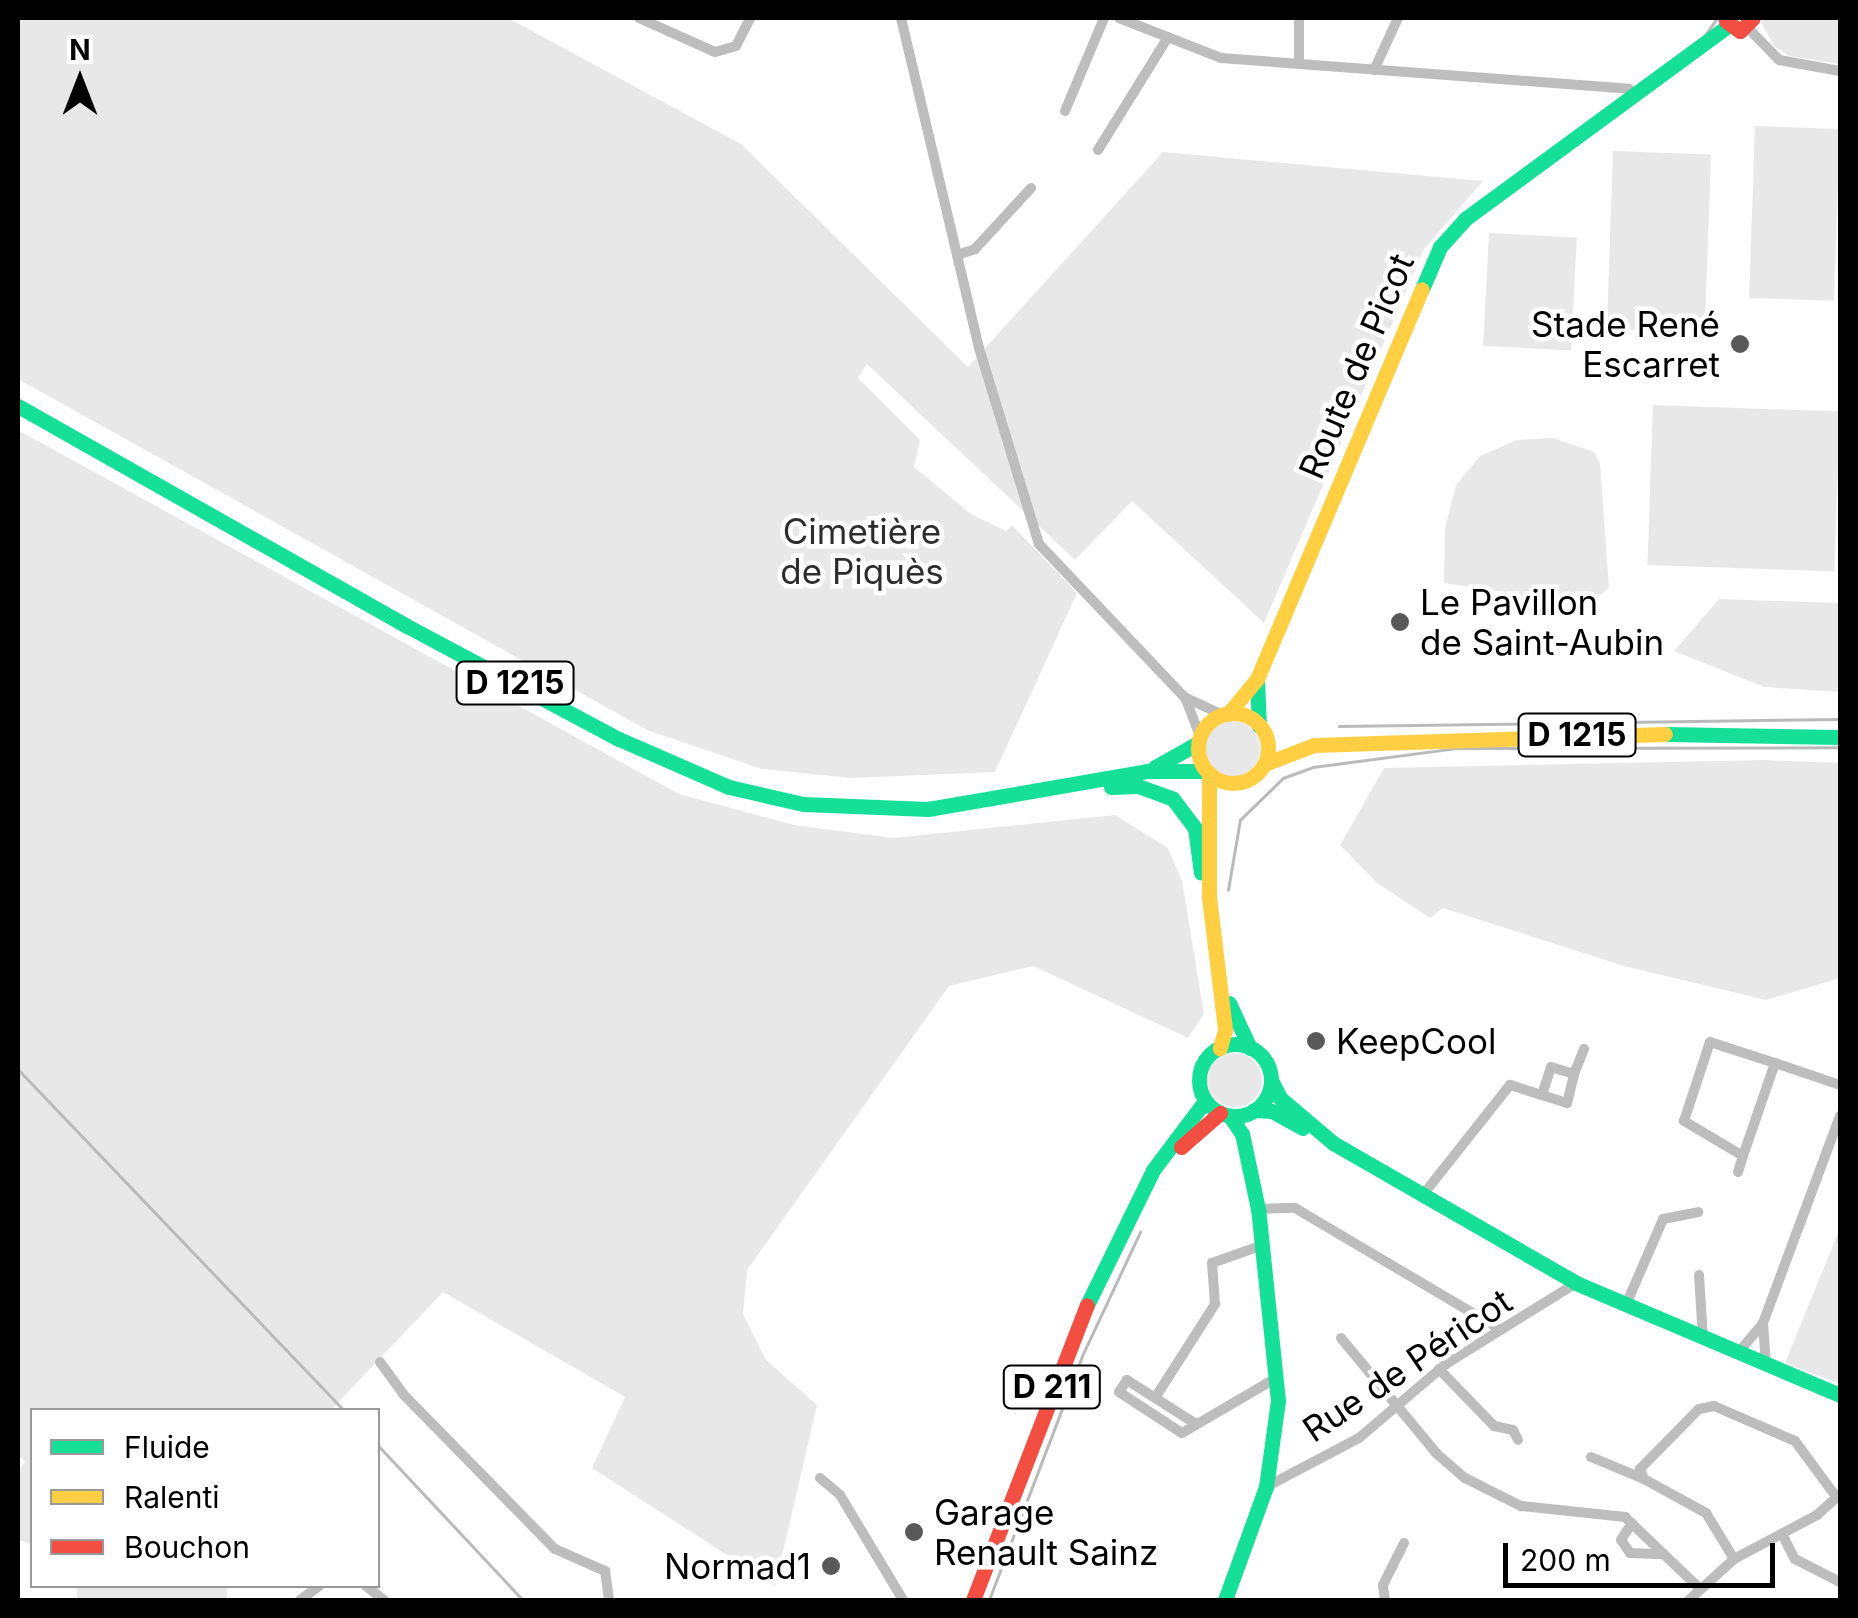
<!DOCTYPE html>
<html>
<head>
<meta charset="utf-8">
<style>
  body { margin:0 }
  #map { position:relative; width:1858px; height:1618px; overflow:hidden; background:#fff; font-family:Inter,sans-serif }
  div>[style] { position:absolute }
  .green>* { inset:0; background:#e8e8e8; transform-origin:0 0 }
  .round { border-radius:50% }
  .stream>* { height:2.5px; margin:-1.25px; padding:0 1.25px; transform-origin:1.25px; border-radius:1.25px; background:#bababa }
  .street>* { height:10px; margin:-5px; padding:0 5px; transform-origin:5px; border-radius:5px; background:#bdbdbd }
  .fast>* { height:15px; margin:-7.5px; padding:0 7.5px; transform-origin:7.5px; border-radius:7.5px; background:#16e098 }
  .fast>.ring { margin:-7.5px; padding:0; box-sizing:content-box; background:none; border:15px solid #16e098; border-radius:50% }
  .slow>* { height:15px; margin:-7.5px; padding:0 7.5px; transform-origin:7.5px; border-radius:7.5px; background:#ffcf43 }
  .slow>.ring { margin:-7.5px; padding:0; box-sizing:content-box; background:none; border:15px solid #ffcf43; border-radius:50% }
  .jam>* { height:15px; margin:-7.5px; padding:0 7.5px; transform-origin:7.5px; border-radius:7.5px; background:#f24e42 }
  .dots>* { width:28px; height:28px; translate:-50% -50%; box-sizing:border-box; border:5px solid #fff; border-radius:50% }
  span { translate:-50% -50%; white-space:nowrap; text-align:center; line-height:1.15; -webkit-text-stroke:9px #fff; paint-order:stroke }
  .shield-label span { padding:2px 8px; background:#fff; border:2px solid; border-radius:8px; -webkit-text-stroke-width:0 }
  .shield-label { font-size:32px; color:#000; font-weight:700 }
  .poi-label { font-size:35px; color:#000 }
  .right { translate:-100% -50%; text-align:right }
  .left { translate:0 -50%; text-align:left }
  .street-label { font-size:35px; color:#000 }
  .park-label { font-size:35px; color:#2d2d2d }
  .frame { position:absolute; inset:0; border:20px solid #000; pointer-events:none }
  .legend { position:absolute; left:30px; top:1408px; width:350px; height:180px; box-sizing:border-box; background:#fff; border:2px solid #999; margin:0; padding:12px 18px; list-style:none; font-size:30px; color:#000 }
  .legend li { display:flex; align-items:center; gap:20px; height:50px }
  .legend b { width:50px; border:2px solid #999 }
  .north { position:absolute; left:30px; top:30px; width:100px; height:100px; -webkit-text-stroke:8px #fff; paint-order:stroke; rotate:0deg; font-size:28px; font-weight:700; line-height:40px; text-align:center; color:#000 }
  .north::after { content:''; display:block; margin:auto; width:35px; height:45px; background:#000; clip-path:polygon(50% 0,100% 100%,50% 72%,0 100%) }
  .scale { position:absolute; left:1503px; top:1543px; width:272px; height:45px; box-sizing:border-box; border:5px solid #000; border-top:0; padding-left:12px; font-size:30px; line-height:35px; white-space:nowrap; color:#000; -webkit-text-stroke:8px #fff; paint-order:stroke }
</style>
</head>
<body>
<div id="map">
  <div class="green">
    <i style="clip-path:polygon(18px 18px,508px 18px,741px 144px,968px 367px,1163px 152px,1483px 181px,1424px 249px,1264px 623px,1132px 501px,1075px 560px,867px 364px,858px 378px,920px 440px,914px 467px,971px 514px,1006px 531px,1012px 525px,1077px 593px,995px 772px,851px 778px,762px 769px,647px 730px,18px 379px)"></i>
    <i style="clip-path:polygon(1765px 18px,1840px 18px,1840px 64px,1789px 56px,1774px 46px,1761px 22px)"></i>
    <i style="left:1755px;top:126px;width:85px;height:172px;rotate:2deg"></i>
    <i style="left:1613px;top:151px;width:98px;height:178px;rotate:2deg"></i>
    <i style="left:1489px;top:233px;width:88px;height:113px;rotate:3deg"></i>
    <i style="left:1653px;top:405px;width:187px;height:160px;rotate:2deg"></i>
    <i style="clip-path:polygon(18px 430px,679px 794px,794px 825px,893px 838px,1115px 815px,1168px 848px,1182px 881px,1204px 1014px,1188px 1038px,1033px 966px,949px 986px,747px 1270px,743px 1314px,766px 1360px,817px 1405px,775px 1586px,592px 1468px,625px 1397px,443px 1292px,331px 1410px,32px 1410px,32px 1544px,18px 1540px,18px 1473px,25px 1461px,18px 1456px)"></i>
    <i style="clip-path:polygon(1553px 438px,1594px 452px,1600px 463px,1609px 588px,1588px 605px,1444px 583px,1445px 528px,1456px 485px,1480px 456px,1517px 440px)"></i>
    <i style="clip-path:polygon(1719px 599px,1840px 603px,1840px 692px,1764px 687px,1674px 651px)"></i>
    <i class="round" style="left:1204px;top:721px;width:56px;height:56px"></i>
    <i style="clip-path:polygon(1763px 760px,1840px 763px,1840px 978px,1766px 1000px,1624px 966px,1443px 908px,1430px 918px,1377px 883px,1340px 845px,1384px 768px)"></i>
    <i class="round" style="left:1208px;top:1053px;width:54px;height:54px"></i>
    <i style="clip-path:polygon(1840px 1228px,1840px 1384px,1785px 1363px)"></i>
    <i style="left:77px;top:1586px;width:150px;height:14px"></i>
  </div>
  <div class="stream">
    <i style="left:1706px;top:34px;width:19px;rotate:-55deg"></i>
    <i style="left:1339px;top:726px;width:501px;rotate:-0.8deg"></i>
    <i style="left:1228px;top:890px;width:71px;rotate:-80.3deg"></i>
    <i style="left:1240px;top:820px;width:60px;rotate:-44.3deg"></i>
    <i style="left:1283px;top:778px;width:32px;rotate:-20deg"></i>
    <i style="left:1313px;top:767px;width:146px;rotate:-7.5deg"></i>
    <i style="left:1458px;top:748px;width:382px;rotate:-0.1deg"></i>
    <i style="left:18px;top:1069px;width:472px;rotate:46.3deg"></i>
    <i style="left:378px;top:1445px;width:212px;rotate:46.9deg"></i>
    <i style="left:989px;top:1600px;width:261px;rotate:-69.1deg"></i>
    <i style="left:1082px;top:1356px;width:137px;rotate:-64.9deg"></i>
  </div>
  <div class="street">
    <i style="left:639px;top:18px;width:83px;rotate:24.1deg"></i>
    <i style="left:715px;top:52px;width:22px;rotate:-16deg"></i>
    <i style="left:736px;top:46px;width:31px;rotate:-63deg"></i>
    <i style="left:901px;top:18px;width:339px;rotate:76.7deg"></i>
    <i style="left:979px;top:348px;width:205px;rotate:73deg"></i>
    <i style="left:1039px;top:544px;width:211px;rotate:46.5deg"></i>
    <i style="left:1184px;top:697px;width:43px;rotate:24.8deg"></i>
    <i style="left:1119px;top:18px;width:110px;rotate:21.4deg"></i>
    <i style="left:1221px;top:58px;width:409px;rotate:4.3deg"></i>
    <i style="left:1629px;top:89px;width:9px;rotate:49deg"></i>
    <i style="left:1748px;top:28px;width:45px;rotate:45.9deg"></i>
    <i style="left:1779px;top:60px;width:62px;rotate:10.2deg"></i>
    <i style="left:1299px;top:64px;width:46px;rotate:-90deg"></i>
    <i style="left:1374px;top:70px;width:57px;rotate:-65.2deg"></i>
    <i style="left:1065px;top:111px;width:101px;rotate:-67.2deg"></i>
    <i style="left:1098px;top:150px;width:133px;rotate:-58.2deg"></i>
    <i style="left:957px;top:255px;width:19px;rotate:-18deg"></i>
    <i style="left:975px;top:249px;width:83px;rotate:-47.4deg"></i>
    <i style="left:1185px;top:697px;width:42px;rotate:69deg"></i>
    <i style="left:1775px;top:1063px;width:98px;rotate:109deg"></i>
    <i style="left:1743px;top:1156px;width:69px;rotate:-149.3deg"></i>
    <i style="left:1684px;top:1121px;width:83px;rotate:-71.8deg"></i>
    <i style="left:1710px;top:1042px;width:68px;rotate:17.9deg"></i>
    <i style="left:1775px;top:1063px;width:69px;rotate:18.7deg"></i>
    <i style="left:1574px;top:1074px;width:27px;rotate:-68deg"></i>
    <i style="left:1738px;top:1172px;width:17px;rotate:-73deg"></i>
    <i style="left:1422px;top:1196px;width:142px;rotate:-51.6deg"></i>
    <i style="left:1510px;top:1085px;width:60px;rotate:17.5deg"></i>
    <i style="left:1567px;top:1103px;width:30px;rotate:-76deg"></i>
    <i style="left:1574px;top:1074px;width:24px;rotate:-163deg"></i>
    <i style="left:1551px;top:1067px;width:28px;rotate:108deg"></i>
    <i style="left:1258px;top:1209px;width:37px;rotate:-2deg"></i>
    <i style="left:1295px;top:1208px;width:239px;rotate:30.6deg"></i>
    <i style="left:1699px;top:1275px;width:64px;rotate:86.4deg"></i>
    <i style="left:1625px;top:1307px;width:96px;rotate:-66.6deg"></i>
    <i style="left:1663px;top:1219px;width:36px;rotate:-11deg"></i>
    <i style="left:1763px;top:1323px;width:43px;rotate:86deg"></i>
    <i style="left:1341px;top:1338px;width:149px;rotate:50.4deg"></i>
    <i style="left:1436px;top:1453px;width:38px;rotate:41deg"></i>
    <i style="left:1465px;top:1478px;width:63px;rotate:26.6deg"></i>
    <i style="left:1521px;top:1506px;width:105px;rotate:6deg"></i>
    <i style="left:1625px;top:1517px;width:100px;rotate:43.8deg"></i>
    <i style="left:1738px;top:1353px;width:39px;rotate:-50deg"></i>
    <i style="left:1763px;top:1323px;width:221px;rotate:-69.6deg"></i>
    <i style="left:380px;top:1362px;width:39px;rotate:54deg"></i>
    <i style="left:403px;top:1394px;width:217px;rotate:45.6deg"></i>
    <i style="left:555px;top:1549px;width:55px;rotate:23.7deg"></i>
    <i style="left:605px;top:1571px;width:29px;rotate:82deg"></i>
    <i style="left:1439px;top:1369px;width:79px;rotate:46deg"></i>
    <i style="left:1494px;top:1426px;width:19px;rotate:12deg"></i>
    <i style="left:1513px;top:1430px;width:11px;rotate:63deg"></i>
    <i style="left:1155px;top:1398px;width:112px;rotate:-57.4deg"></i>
    <i style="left:1215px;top:1304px;width:41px;rotate:-94.2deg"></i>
    <i style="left:1212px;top:1263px;width:54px;rotate:-19.4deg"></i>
    <i style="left:1196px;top:1424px;width:82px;rotate:-147.5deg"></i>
    <i style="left:1127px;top:1380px;width:14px;rotate:124deg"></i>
    <i style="left:1119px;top:1392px;width:75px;rotate:33.1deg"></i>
    <i style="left:1182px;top:1433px;width:111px;rotate:-30.3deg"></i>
    <i style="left:1591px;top:1457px;width:57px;rotate:22.5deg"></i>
    <i style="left:820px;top:1478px;width:26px;rotate:40deg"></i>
    <i style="left:840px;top:1495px;width:122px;rotate:59deg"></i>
    <i style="left:1266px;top:1487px;width:105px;rotate:-27.8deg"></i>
    <i style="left:1359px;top:1438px;width:114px;rotate:-40.4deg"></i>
    <i style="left:1446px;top:1364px;width:153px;rotate:-31.9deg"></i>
    <i style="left:1632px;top:1523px;width:20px;rotate:123deg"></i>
    <i style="left:1621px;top:1540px;width:16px;rotate:55deg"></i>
    <i style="left:1630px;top:1553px;width:34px;rotate:2deg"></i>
    <i style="left:1782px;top:1534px;width:28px;rotate:63deg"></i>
    <i style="left:1795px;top:1559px;width:51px;rotate:27.1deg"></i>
    <i style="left:1734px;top:1559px;width:54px;rotate:-121.3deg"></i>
    <i style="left:1706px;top:1513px;width:71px;rotate:-151.3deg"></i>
    <i style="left:1644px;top:1479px;width:11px;rotate:-112deg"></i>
    <i style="left:1640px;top:1469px;width:84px;rotate:-45.5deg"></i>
    <i style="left:1699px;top:1409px;width:15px;rotate:-11deg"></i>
    <i style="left:1714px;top:1406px;width:88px;rotate:23.4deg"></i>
    <i style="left:1795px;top:1441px;width:71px;rotate:53.6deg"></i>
    <i style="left:366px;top:1586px;width:23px;rotate:38deg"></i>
    <i style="left:300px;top:1600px;width:24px;rotate:-36deg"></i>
    <i style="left:1385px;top:1600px;width:15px;rotate:-98deg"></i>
    <i style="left:1383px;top:1585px;width:47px;rotate:-63.4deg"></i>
    <i style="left:1689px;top:1600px;width:61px;rotate:-42.3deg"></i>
    <i style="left:1734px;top:1559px;width:94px;rotate:-27.9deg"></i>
    <i style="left:1817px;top:1515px;width:31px;rotate:-42deg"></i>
  </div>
  <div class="fast">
    <i style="left:1422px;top:289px;width:46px;rotate:-66.8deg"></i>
    <i style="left:1440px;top:247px;width:38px;rotate:-48deg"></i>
    <i style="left:1465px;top:219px;width:326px;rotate:-36.3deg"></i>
    <i style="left:18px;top:406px;width:447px;rotate:29.5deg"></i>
    <i style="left:407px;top:626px;width:240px;rotate:28.1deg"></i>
    <i style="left:619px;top:739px;width:120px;rotate:23.6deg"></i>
    <i style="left:729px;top:787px;width:76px;rotate:12.9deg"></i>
    <i style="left:803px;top:804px;width:125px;rotate:2.3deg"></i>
    <i style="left:928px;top:809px;width:222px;rotate:-9.8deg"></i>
    <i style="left:1147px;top:771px;width:59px"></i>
    <i style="left:1257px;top:679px;width:47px;rotate:87.6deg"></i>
    <i style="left:1665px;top:734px;width:175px;rotate:1deg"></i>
    <i style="left:1155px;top:767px;width:49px;rotate:-29.2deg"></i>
    <i style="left:1111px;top:787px;width:27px;rotate:-2deg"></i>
    <i style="left:1138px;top:786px;width:37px;rotate:20deg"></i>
    <i style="left:1173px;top:799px;width:36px;rotate:53deg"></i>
    <i style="left:1195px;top:828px;width:45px;rotate:82.4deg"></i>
    <i style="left:1229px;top:1003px;width:50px;rotate:65deg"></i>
    <i class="ring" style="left:1199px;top:1044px;width:57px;height:57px"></i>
    <i style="left:1271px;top:1080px;width:20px;rotate:63deg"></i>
    <i style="left:1280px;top:1098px;width:70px;rotate:40.3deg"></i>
    <i style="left:1333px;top:1143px;width:280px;rotate:29.9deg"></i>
    <i style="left:1576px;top:1283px;width:287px;rotate:23deg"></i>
    <i style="left:1254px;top:1110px;width:18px;rotate:3deg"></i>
    <i style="left:1272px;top:1111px;width:35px;rotate:29deg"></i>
    <i style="left:1087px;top:1305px;width:150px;rotate:-63.9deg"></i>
    <i style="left:1153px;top:1170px;width:86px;rotate:-53deg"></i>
    <i style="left:1225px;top:1600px;width:120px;rotate:-70.1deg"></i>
    <i style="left:1266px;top:1487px;width:87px;rotate:-82.1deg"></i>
    <i style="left:1278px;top:1401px;width:193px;rotate:-95.9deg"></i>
    <i style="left:1258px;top:1209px;width:77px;rotate:-102deg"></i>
    <i style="left:1242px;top:1134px;width:22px;rotate:-124deg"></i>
  </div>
  <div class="slow">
    <i class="ring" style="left:1198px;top:713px;width:55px;height:55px"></i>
    <i style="left:1228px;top:714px;width:45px;rotate:-50.4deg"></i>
    <i style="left:1257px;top:679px;width:423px;rotate:-67.1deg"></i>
    <i style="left:1264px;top:764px;width:53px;rotate:-20.8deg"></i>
    <i style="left:1314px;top:745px;width:351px;rotate:-1.8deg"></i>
    <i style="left:1209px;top:773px;width:124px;rotate:90deg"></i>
    <i style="left:1209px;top:897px;width:134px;rotate:83.1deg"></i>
    <i style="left:1225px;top:1030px;width:19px;rotate:106deg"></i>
  </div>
  <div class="jam">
    <i style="left:1726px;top:21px;width:17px;rotate:36deg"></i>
    <i style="left:1740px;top:31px;width:18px;rotate:-45deg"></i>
    <i style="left:1181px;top:1147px;width:52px;rotate:-41.1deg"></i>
    <i style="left:973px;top:1600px;width:316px;rotate:-68.9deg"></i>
  </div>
  <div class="dots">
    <i style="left:1740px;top:344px;background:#595959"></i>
    <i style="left:1400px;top:622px;background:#595959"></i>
    <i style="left:1316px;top:1041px;background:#595959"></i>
    <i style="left:914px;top:1532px;background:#595959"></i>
    <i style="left:831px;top:1566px;background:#595959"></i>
  </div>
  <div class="shield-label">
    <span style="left:515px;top:683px">D 1215</span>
    <span style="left:1577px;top:735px">D 1215</span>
    <span style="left:1052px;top:1387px">D 211</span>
  </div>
  <div class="poi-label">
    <span class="right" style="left:1720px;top:344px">Stade René<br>Escarret</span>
    <span class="left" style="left:1420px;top:622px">Le Pavillon<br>de Saint-Aubin</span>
    <span class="left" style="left:1336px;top:1041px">KeepCool</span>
    <span class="left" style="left:934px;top:1532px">Garage<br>Renault Sainz</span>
    <span class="right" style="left:811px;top:1566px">Normad1</span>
  </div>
  <div class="street-label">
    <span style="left:1356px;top:366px;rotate:-67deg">Route de Picot</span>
    <span style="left:1407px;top:1365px;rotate:-34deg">Rue de Péricot</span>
  </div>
  <div class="park-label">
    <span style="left:862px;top:551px">Cimetière<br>de Piquès</span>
  </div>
  <div class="frame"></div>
  <ul class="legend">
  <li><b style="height:12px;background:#16e098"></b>Fluide</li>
  <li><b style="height:12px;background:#ffcf43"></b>Ralenti</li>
  <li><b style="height:12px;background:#f24e42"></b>Bouchon</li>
  </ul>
  <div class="north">N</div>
  <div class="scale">200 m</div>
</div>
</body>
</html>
